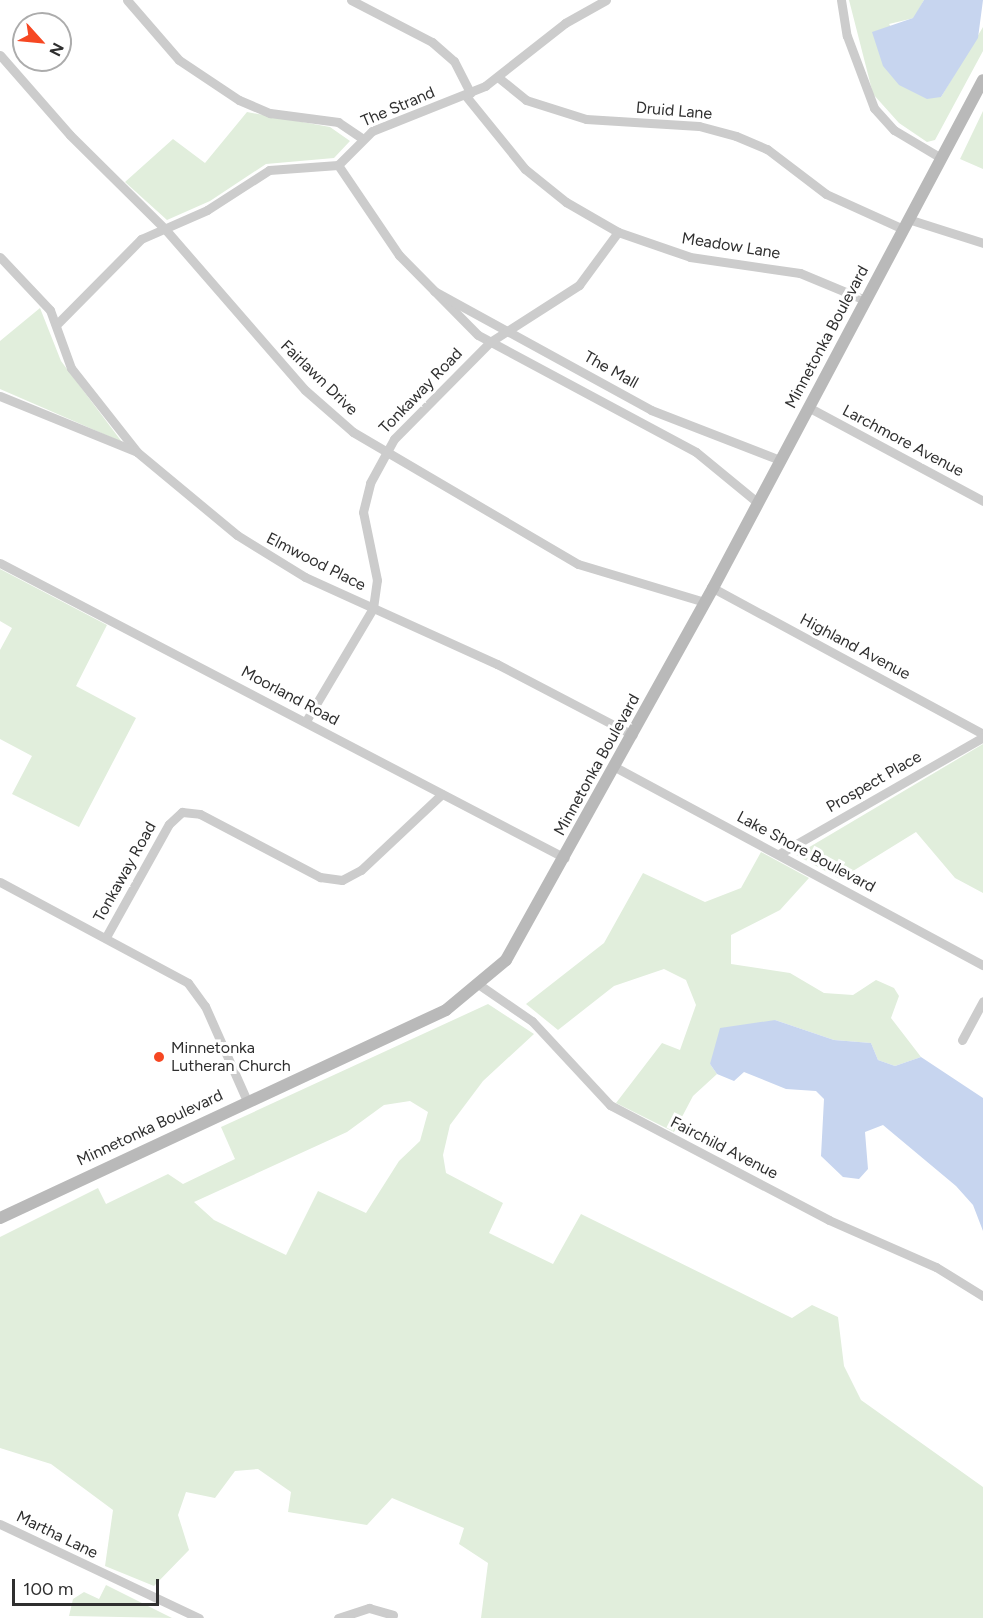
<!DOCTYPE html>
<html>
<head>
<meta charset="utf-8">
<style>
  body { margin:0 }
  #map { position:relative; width:983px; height:1618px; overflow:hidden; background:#fff; font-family:Figtree,sans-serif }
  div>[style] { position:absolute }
  .green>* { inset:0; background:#e1eedc }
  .water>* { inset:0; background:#c7d5ef }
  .street>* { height:9px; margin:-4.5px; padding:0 4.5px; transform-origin:4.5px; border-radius:4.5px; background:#ccc }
  .secondary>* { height:12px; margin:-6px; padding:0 6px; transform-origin:6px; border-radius:6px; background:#b9b9b9 }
  .dots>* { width:16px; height:16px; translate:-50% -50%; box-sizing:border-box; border:3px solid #fff; border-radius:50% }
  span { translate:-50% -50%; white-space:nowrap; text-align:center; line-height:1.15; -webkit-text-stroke:6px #fff; paint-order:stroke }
  .street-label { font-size:16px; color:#2f2f2f }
  .poi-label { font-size:16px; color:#2f2f2f }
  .left { translate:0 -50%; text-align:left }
  .north { position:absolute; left:12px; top:12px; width:60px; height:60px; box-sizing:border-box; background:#fff; border:2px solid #acacac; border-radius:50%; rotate:117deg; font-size:16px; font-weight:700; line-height:24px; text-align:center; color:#2f2f2f }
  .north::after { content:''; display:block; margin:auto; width:21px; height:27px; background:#f64722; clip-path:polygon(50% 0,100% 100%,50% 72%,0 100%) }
  .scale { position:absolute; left:12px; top:1579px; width:147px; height:27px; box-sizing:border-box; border:3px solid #2f2f2f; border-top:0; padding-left:8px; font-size:18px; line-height:21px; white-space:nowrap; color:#2f2f2f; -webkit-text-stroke:4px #fff; paint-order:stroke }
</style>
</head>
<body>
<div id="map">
  <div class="green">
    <i style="clip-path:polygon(849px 0,924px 0,914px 18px,889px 24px,941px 97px,983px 27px,983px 51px,935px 140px,927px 142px,899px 123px,873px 94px)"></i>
    <i style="clip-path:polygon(983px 111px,983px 169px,960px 159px)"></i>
    <i style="clip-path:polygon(247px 112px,330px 127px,350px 141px,334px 158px,266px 164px,210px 201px,167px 220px,125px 182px,173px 139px,205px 163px)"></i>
    <i style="clip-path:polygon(40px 308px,61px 361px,122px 442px,0 389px,0 341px)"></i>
    <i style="clip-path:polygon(0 569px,107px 625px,76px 686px,136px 718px,79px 827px,12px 794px,32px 756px,0 739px,0 650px,12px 628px,0 621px)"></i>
    <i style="clip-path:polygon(983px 744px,983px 893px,955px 878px,916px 832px,840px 879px,796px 855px)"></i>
    <i style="clip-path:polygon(761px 852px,809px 878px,780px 910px,731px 935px,731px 964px,790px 973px,824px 993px,853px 995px,876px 980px,894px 988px,899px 996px,891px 1018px,921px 1057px,895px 1066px,878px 1060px,871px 1043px,834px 1040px,775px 1020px,710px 1064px,717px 1074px,693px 1096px,674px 1132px,616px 1103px,662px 1043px,680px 1050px,696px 1005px,686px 980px,664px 969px,614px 986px,558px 1030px,526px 1004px,604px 943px,643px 873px,705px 902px,741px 888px)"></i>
    <i style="clip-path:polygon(evenodd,488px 1004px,534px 1034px,483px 1081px,450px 1125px,443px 1155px,446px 1173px,503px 1203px,489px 1233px,553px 1264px,581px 1214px,792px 1318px,812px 1305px,838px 1317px,844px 1366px,861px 1400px,983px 1487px,983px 1618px,481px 1618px,488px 1563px,459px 1544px,464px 1528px,392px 1498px,367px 1525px,288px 1512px,291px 1492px,258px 1469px,235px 1471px,215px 1498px,186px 1492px,178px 1515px,189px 1550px,154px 1586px,105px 1566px,113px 1510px,51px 1464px,0 1448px,0 1237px,98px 1188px,106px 1204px,168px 1174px,183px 1184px,235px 1159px,221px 1127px,488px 1004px,410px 1101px,428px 1112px,420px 1141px,399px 1161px,366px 1213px,318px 1191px,286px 1255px,214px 1220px,194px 1202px,347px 1132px,384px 1105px,410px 1101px)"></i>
    <i style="clip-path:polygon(106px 1585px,172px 1618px,69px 1616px,73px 1599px,84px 1592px,99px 1599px)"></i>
  </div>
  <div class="water">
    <i style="clip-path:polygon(924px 0,983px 0,978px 38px,941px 97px,927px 99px,899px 85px,883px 66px,872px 32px,913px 18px)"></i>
    <i style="clip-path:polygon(775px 1020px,834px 1040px,871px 1043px,878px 1060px,895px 1066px,921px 1057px,983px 1098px,983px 1231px,973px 1205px,956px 1186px,883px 1125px,865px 1132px,868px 1169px,859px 1179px,843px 1177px,821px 1156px,824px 1099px,816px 1091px,786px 1089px,744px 1072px,734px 1081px,717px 1074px,710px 1064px,720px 1028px)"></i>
  </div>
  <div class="street">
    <i style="left:127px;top:0;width:79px;rotate:49.1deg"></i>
    <i style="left:179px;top:60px;width:72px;rotate:33.7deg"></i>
    <i style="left:239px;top:100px;width:34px;rotate:23deg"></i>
    <i style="left:270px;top:113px;width:69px;rotate:7.5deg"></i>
    <i style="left:338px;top:122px;width:29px;rotate:34deg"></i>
    <i style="left:351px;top:0;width:91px;rotate:27.4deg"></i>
    <i style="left:432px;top:42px;width:29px;rotate:41deg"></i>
    <i style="left:454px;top:61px;width:36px;rotate:63deg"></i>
    <i style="left:841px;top:0;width:36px;rotate:81deg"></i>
    <i style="left:847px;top:36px;width:77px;rotate:69.4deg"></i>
    <i style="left:874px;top:108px;width:30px;rotate:48deg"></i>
    <i style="left:894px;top:130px;width:55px;rotate:30.8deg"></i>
    <i style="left:0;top:55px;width:106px;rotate:48.8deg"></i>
    <i style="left:70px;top:135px;width:134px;rotate:44.7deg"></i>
    <i style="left:165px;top:229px;width:213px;rotate:49deg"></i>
    <i style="left:305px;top:390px;width:64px;rotate:41.2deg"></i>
    <i style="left:353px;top:432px;width:261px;rotate:30.4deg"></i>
    <i style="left:578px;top:564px;width:133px;rotate:16.7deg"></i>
    <i style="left:499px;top:78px;width:35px;rotate:39deg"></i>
    <i style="left:526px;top:100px;width:63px;rotate:17.6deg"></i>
    <i style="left:586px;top:119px;width:113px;rotate:3.5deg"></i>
    <i style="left:699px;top:126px;width:38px;rotate:15deg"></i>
    <i style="left:736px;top:136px;width:34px;rotate:23deg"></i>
    <i style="left:767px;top:149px;width:74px;rotate:37.3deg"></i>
    <i style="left:826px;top:194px;width:85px;rotate:24.4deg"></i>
    <i style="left:465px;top:95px;width:95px;rotate:51deg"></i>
    <i style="left:525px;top:169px;width:53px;rotate:38.8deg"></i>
    <i style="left:566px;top:202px;width:60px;rotate:30deg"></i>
    <i style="left:618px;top:232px;width:76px;rotate:19.1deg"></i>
    <i style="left:690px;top:257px;width:111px;rotate:8.3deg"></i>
    <i style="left:800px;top:273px;width:70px;rotate:22.6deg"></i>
    <i style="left:338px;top:165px;width:109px;rotate:55.9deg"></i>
    <i style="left:399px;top:255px;width:112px;rotate:45.4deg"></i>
    <i style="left:478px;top:335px;width:247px;rotate:28.2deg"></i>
    <i style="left:696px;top:452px;width:80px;rotate:39.4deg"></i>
    <i style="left:908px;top:219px;width:79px;rotate:17.7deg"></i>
    <i style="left:0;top:257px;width:73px;rotate:46.7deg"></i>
    <i style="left:50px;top:310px;width:62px;rotate:70.1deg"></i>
    <i style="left:71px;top:368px;width:107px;rotate:51.8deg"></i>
    <i style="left:434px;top:291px;width:247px;rotate:28.7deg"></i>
    <i style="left:651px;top:410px;width:138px;rotate:21.2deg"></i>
    <i style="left:57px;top:324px;width:120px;rotate:-45.3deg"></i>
    <i style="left:141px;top:239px;width:72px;rotate:-23.7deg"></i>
    <i style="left:207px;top:210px;width:74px;rotate:-32.8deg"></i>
    <i style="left:269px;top:170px;width:69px;rotate:-4.1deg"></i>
    <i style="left:338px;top:165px;width:48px;rotate:-45deg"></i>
    <i style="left:372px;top:131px;width:122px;rotate:-21.7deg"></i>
    <i style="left:485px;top:86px;width:102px;rotate:-38.2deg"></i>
    <i style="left:565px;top:23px;width:47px;rotate:-29.3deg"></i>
    <i style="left:0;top:396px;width:148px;rotate:22.2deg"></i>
    <i style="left:137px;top:452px;width:130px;rotate:39.7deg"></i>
    <i style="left:237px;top:535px;width:80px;rotate:31.7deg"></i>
    <i style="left:305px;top:577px;width:211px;rotate:24.4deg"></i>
    <i style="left:497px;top:664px;width:153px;rotate:27.6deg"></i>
    <i style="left:808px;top:407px;width:199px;rotate:28.2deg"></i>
    <i style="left:0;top:563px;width:637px;rotate:27.57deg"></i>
    <i style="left:713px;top:588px;width:307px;rotate:28.4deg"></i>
    <i style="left:306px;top:721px;width:131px;rotate:-59.3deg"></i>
    <i style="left:373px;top:608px;width:28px;rotate:-82deg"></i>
    <i style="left:377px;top:580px;width:69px;rotate:-101.6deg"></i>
    <i style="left:363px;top:512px;width:30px;rotate:-76deg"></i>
    <i style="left:370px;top:483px;width:50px;rotate:-61.4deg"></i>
    <i style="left:394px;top:439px;width:136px;rotate:-45.3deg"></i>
    <i style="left:490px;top:342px;width:106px;rotate:-32.6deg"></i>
    <i style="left:579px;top:285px;width:66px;rotate:-53.7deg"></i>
    <i style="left:615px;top:767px;width:418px;rotate:28.3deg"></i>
    <i style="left:779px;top:854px;width:235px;rotate:-29.8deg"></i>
    <i style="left:0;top:882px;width:213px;rotate:28.2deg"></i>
    <i style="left:188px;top:983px;width:29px;rotate:54deg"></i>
    <i style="left:205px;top:1006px;width:104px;rotate:66.1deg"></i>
    <i style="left:106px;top:937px;width:129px;rotate:-60.9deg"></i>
    <i style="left:169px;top:824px;width:18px;rotate:-43deg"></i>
    <i style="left:182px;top:812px;width:18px;rotate:6deg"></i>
    <i style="left:200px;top:814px;width:136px;rotate:27.7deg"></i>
    <i style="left:320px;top:877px;width:22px;rotate:8deg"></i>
    <i style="left:342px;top:880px;width:21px;rotate:-28deg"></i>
    <i style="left:361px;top:870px;width:111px;rotate:-43.2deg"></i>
    <i style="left:481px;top:986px;width:62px;rotate:34.5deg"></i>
    <i style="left:532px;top:1021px;width:115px;rotate:47.1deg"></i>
    <i style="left:610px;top:1105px;width:247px;rotate:27.7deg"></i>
    <i style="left:829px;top:1220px;width:117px;rotate:23.7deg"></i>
    <i style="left:936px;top:1267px;width:55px;rotate:31.7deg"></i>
    <i style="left:962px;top:1040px;width:44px;rotate:-61.7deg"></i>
    <i style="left:0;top:1524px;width:220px;rotate:25.3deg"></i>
    <i style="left:338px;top:1618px;width:33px;rotate:-18deg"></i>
    <i style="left:369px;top:1608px;width:25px;rotate:16deg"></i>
  </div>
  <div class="secondary">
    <i style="left:0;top:1218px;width:492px;rotate:-25deg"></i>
    <i style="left:446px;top:1010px;width:78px;rotate:-39.8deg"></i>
    <i style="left:506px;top:960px;width:426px;rotate:-60.9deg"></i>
    <i style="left:713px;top:588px;width:575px;rotate:-62.01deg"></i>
  </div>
  <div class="dots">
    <i style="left:159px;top:1057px;background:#f64722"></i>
  </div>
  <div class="street-label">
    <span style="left:398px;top:107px;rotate:-23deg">The Strand</span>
    <span style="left:674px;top:111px;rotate:5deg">Druid Lane</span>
    <span style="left:731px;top:246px;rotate:9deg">Meadow Lane</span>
    <span style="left:827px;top:337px;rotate:-62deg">Minnetonka Boulevard</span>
    <span style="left:611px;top:370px;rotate:29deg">The Mall</span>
    <span style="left:319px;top:378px;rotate:44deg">Fairlawn Drive</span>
    <span style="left:421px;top:391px;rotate:-46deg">Tonkaway Road</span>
    <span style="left:903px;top:441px;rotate:28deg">Larchmore Avenue</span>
    <span style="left:316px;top:562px;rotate:27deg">Elmwood Place</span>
    <span style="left:855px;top:647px;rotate:28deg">Highland Avenue</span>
    <span style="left:290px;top:696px;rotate:28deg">Moorland Road</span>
    <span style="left:597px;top:765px;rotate:-61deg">Minnetonka Boulevard</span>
    <span style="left:874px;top:782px;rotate:-30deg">Prospect Place</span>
    <span style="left:806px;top:852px;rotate:28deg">Lake Shore Boulevard</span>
    <span style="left:125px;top:872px;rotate:-61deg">Tonkaway Road</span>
    <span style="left:150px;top:1128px;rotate:-25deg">Minnetonka Boulevard</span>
    <span style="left:724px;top:1148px;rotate:27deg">Fairchild Avenue</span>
    <span style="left:57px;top:1535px;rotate:26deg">Martha Lane</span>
  </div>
  <div class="poi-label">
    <span class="left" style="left:171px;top:1057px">Minnetonka<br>Lutheran Church</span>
  </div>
  <div class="north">N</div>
  <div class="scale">100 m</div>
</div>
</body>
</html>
